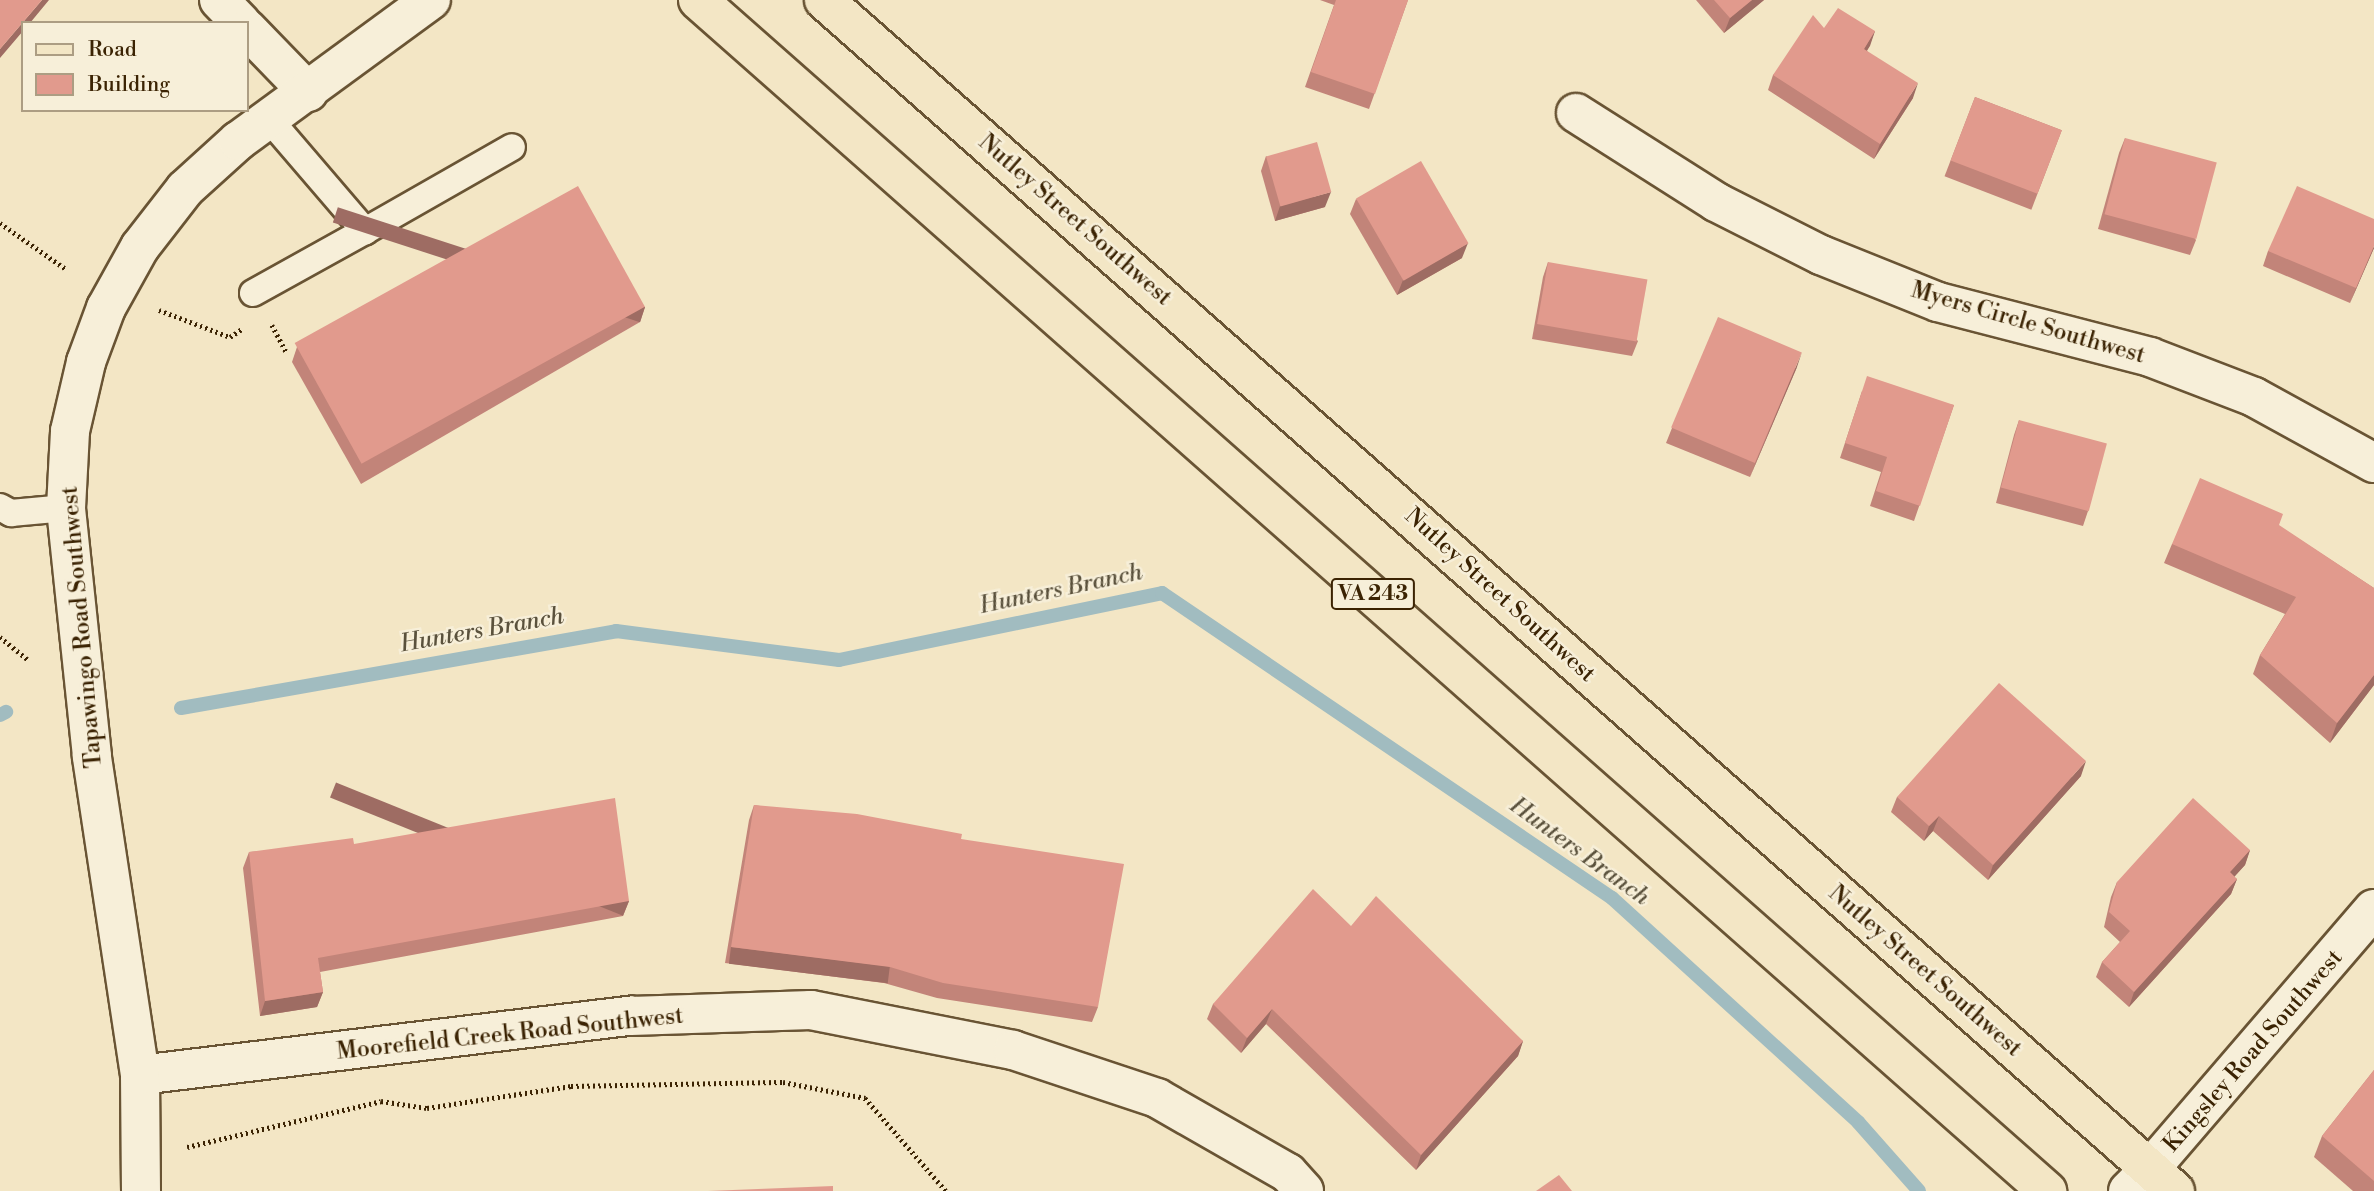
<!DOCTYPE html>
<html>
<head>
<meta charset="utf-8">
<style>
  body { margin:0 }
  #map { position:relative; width:2374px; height:1191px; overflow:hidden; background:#f3e6c5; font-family:"Libre Bodoni",serif }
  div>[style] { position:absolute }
  .stream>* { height:14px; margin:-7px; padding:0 7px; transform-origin:7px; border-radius:7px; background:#a1bcc0 }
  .path>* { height:4.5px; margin-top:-2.25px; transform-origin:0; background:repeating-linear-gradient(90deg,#3b2303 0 2px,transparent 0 5.5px) }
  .roads { filter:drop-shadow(2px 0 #695434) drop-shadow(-2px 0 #695434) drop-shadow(0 2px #695434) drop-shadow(0 -2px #695434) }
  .service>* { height:26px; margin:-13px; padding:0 13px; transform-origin:13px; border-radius:13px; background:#f7efd9 }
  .minor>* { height:38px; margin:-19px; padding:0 19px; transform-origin:19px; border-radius:19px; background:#f7efd9 }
  .tertiary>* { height:38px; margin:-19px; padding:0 19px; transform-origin:19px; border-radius:19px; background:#f7efd9 }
  .primary>* { height:38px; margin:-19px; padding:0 19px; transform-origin:19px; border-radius:19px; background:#f3e6c5 }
  .wall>* { inset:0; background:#c28479; transform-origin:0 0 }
  .shaded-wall>* { inset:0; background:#9e6c63; transform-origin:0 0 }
  .building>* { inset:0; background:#e19a8d; transform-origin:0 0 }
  span { translate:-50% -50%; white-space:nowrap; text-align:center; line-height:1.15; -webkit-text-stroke:5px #f7efd9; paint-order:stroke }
  .shield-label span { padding:2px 5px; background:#f7efd9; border:2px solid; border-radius:5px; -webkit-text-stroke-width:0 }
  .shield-label { font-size:21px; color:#3b2303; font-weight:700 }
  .street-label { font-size:23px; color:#3b2303 }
  .water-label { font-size:24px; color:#5a513c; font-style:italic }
  .legend { position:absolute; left:21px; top:21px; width:228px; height:91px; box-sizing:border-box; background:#f7efd9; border:2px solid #ac9d83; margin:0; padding:9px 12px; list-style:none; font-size:21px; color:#3b2303 }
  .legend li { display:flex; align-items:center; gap:14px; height:35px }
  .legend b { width:35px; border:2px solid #ac9d83 }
</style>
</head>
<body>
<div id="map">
  <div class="stream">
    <i style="left:181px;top:708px;width:442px;rotate:-10deg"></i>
    <i style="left:616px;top:631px;width:225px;rotate:7.4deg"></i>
    <i style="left:839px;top:660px;width:330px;rotate:-11.7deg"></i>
    <i style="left:1162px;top:593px;width:544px;rotate:34.13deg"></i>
    <i style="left:1612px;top:898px;width:333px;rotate:42.3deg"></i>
    <i style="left:1858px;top:1122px;width:92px;rotate:48.5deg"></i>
    <i style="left:0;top:715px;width:7px;rotate:-27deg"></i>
  </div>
  <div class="path">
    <i style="left:0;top:223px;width:80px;rotate:34.9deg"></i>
    <i style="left:159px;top:310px;width:76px;rotate:20.8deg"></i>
    <i style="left:230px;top:337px;width:14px;rotate:-34deg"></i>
    <i style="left:272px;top:325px;width:30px;rotate:62deg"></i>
    <i style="left:0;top:637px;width:38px;rotate:39deg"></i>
    <i style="left:187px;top:1147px;width:199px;rotate:-13.3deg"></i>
    <i style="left:381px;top:1101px;width:47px;rotate:8.7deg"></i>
    <i style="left:427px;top:1108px;width:146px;rotate:-8.7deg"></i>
    <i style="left:571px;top:1086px;width:212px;rotate:-1.1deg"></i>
    <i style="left:783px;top:1082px;width:84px;rotate:11deg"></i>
    <i style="left:865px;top:1098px;width:123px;rotate:48.9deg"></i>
  </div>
  <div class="roads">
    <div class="service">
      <i style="left:269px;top:119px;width:148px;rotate:49.4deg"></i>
      <i style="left:365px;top:231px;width:169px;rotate:-29.7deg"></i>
      <i style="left:253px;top:293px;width:128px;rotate:-29deg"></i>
      <i style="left:0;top:507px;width:13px;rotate:29deg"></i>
      <i style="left:11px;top:513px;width:55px;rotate:-5.2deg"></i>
    </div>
    <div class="minor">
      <i style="left:219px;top:0;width:32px;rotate:46deg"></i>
      <i style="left:247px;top:29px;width:88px;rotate:45.9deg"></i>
      <i style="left:1576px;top:113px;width:166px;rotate:32.4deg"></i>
      <i style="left:1716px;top:202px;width:118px;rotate:26.8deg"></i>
      <i style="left:1821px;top:255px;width:126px;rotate:21.9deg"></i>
      <i style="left:1938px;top:302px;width:219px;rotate:14.5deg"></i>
      <i style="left:2150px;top:357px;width:111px;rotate:21deg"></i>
      <i style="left:2254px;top:397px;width:137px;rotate:28.8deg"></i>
      <i style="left:140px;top:1075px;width:495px;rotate:-6.9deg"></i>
      <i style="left:631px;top:1016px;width:180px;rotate:-1.9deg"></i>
      <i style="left:811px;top:1010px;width:206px;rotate:11.2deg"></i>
      <i style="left:1013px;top:1050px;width:152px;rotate:18.4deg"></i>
      <i style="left:1157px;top:1098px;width:151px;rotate:29.8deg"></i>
      <i style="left:1288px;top:1173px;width:24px;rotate:48deg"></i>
      <i style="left:141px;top:1191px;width:116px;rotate:-90.5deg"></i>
      <i style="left:140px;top:1075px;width:323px;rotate:-98.6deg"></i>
      <i style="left:92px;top:756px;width:249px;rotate:-96deg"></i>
      <i style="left:66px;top:508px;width:77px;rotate:-87deg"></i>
      <i style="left:70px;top:431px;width:71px;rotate:-76.9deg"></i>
      <i style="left:86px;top:362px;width:58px;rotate:-69.7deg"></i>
      <i style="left:106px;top:308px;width:70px;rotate:-60.9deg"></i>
      <i style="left:140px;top:247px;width:73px;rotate:-52.2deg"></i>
      <i style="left:185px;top:189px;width:72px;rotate:-42.2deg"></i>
      <i style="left:238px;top:141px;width:239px;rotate:-36.2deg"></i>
      <i style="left:2128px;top:1191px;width:31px;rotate:-45deg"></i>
    </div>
    <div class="tertiary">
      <i style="left:2150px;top:1169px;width:343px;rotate:-49.3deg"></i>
    </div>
    <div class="primary">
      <i style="left:698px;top:0;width:1800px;rotate:41.44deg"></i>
      <i style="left:824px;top:0;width:1801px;rotate:41.4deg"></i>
    </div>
  </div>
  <div class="wall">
    <i style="clip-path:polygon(1320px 0,1408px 0,1369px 109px,1305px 87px,1334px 5px)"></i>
    <i style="clip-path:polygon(1696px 0,1764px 0,1724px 33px)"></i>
    <i style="clip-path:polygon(1824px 28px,1875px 31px,1867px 51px,1913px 98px,1874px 159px,1768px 90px,1773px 75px)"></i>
    <i style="left:1975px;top:97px;width:93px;height:85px;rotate:21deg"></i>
    <i style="clip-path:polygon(2125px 138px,2196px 240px,2190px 255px,2098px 229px,2119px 153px)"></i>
    <i style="clip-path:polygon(1266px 156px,1325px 207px,1275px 221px,1261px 171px)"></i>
    <i style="clip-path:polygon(1356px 199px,1462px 258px,1397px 295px,1350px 214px)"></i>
    <i style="clip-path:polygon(2374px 248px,2350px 303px,2263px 266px,2268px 251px)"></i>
    <i style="clip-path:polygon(1548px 262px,1638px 341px,1632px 356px,1532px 339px,1543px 277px)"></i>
    <i style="clip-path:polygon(645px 307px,640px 322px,361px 484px,292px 362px,297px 347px)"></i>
    <i style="clip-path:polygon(1797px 367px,1750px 477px,1666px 443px,1672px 428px)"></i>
    <i style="clip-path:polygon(1862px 391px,1954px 405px,1914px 521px,1870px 506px,1881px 472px,1840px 458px)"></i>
    <i style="clip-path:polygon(2019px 420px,2088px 511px,2083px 526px,1996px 503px,2014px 435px)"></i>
    <i style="clip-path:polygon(2279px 526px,2374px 588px,2374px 685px,2330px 743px,2253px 674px,2260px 655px,2285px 614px,2164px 563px,2172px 544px)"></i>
    <i style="clip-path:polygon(2081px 776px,1988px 880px,1933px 831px,1924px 841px,1891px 812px,1897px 797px)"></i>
    <i style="clip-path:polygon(754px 805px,961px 839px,1098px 1007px,1092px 1022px,937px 998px,884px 983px,725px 963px,749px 820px)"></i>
    <i style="clip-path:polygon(354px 844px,629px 901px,623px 916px,320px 972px,323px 992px,317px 1007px,260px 1016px,243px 868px,249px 852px)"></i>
    <i style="clip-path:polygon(2250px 850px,2245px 865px,2234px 877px,2237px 879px,2231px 894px,2129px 1007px,2096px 977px,2102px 962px,2120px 942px,2104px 927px,2111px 897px,2117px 882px)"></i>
    <i style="clip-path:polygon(1351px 926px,1523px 1041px,1518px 1056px,1416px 1170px,1266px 1024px,1241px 1053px,1207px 1019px,1213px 1004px)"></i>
    <i style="clip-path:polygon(2374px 1070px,2374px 1191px,2353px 1191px,2314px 1157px,2322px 1136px)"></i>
  </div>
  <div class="shaded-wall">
    <i style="clip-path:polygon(42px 0,49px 0,30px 23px,23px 23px,23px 31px,0 58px,0 49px)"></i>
    <i style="clip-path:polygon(1752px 0,1764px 0,1724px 33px,1730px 18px)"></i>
    <i style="clip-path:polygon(1875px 31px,1870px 46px,1858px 64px,1864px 49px)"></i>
    <i style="clip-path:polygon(1918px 83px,1913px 98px,1874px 159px,1880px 144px)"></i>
    <i style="clip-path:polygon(1331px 192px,1325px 207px,1275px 221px,1280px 206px)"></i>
    <i style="clip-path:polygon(1468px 243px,1462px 258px,1397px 295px,1403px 280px)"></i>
    <i style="clip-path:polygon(2374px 246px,2374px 248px,2350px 303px,2356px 288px)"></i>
    <i style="left:645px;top:307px;width:16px;height:323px;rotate:108deg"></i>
    <i style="clip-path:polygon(1802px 352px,1797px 367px,1750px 477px,1756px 462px)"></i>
    <i style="clip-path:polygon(2374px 675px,2374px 685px,2330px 743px,2337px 723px)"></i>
    <i style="clip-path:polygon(2086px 761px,2081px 776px,1988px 880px,1993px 865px)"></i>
    <i style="clip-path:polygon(1939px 816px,1933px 831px,1924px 841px,1929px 826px)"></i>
    <i style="clip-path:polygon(2250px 850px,2245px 865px,2225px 887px,2230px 872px)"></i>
    <i style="clip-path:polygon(2237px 879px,2231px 894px,2129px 1007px,2134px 992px)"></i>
    <i style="left:629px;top:901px;width:16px;height:316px;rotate:112deg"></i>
    <i style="left:731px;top:947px;width:160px;height:17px;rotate:7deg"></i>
    <i style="clip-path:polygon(323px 992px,317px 1007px,260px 1016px,265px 1001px)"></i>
    <i style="clip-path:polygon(1272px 1009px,1266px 1024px,1241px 1053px,1247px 1038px)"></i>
    <i style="clip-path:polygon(1523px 1041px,1518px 1056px,1416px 1170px,1421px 1155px)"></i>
  </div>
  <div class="building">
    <i style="clip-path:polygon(0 0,42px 0,0 49px)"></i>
    <i style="clip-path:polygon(1336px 0,1408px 0,1375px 94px,1311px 72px)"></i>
    <i style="clip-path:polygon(1714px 0,1752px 0,1730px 18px)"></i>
    <i style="clip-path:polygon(1838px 8px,1875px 31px,1864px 49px,1918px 83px,1880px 144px,1773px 75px,1813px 15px,1824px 28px)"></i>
    <i style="left:1975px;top:97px;width:93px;height:68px;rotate:21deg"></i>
    <i style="left:2125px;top:138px;width:95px;height:79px;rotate:15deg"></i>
    <i style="left:1317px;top:142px;width:52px;height:53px;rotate:74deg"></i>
    <i style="left:1421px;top:161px;width:95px;height:75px;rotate:60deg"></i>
    <i style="left:578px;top:186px;width:138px;height:324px;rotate:61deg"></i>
    <i style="clip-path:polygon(2297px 186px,2374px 219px,2374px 246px,2356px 288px,2268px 251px)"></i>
    <i style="left:1548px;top:262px;width:101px;height:63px;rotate:10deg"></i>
    <i style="left:1718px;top:317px;width:91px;height:120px;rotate:23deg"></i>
    <i style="clip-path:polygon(1867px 376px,1954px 405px,1920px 506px,1876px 491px,1887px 457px,1845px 443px)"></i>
    <i style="left:2019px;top:420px;width:91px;height:70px;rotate:15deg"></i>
    <i style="clip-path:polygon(2200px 478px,2283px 514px,2279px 525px,2374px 588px,2374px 675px,2337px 723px,2260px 655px,2296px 597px,2172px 544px)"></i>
    <i style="clip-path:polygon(1999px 683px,2086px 761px,1993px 865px,1939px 816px,1929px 826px,1897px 797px)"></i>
    <i style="clip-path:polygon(615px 798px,629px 901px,318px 958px,323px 992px,265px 1001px,249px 852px,353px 838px,354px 844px)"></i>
    <i style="clip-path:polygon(2193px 798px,2250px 850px,2230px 872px,2237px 879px,2134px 992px,2102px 962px,2130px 931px,2109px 912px,2117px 882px)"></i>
    <i style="clip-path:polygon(754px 805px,857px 814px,962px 834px,961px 839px,1124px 864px,1098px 1007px,943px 983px,890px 967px,731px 947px)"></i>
    <i style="clip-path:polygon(1313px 889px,1351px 926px,1376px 896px,1523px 1041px,1421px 1155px,1272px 1009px,1247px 1038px,1213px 1004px)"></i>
    <i style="clip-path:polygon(2374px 1070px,2374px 1181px,2322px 1136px)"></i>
    <i style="clip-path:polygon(1559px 1175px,1572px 1191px,1536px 1191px)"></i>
    <i style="clip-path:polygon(833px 1186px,833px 1191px,708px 1191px)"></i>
  </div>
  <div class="shield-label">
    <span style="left:1373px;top:594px">VA 243</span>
  </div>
  <div class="street-label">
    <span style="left:1075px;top:220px;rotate:41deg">Nutley Street Southwest</span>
    <span style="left:2028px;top:323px;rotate:16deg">Myers Circle Southwest</span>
    <span style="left:1500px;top:595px;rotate:42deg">Nutley Street Southwest</span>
    <span style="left:82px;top:627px;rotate:-95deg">Tapawingo Road Southwest</span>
    <span style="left:1925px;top:971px;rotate:41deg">Nutley Street Southwest</span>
    <span style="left:510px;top:1034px;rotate:-6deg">Moorefield Creek Road Southwest</span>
    <span style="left:2253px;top:1051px;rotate:-49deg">Kingsley Road Southwest</span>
  </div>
  <div class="water-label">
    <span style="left:1061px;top:590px;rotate:-12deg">Hunters Branch</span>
    <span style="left:482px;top:631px;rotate:-10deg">Hunters Branch</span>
    <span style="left:1579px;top:852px;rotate:36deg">Hunters Branch</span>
  </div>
  <ul class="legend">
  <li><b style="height:9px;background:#f3e6c5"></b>Road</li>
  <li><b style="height:19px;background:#e19a8d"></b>Building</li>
  </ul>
</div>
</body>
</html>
